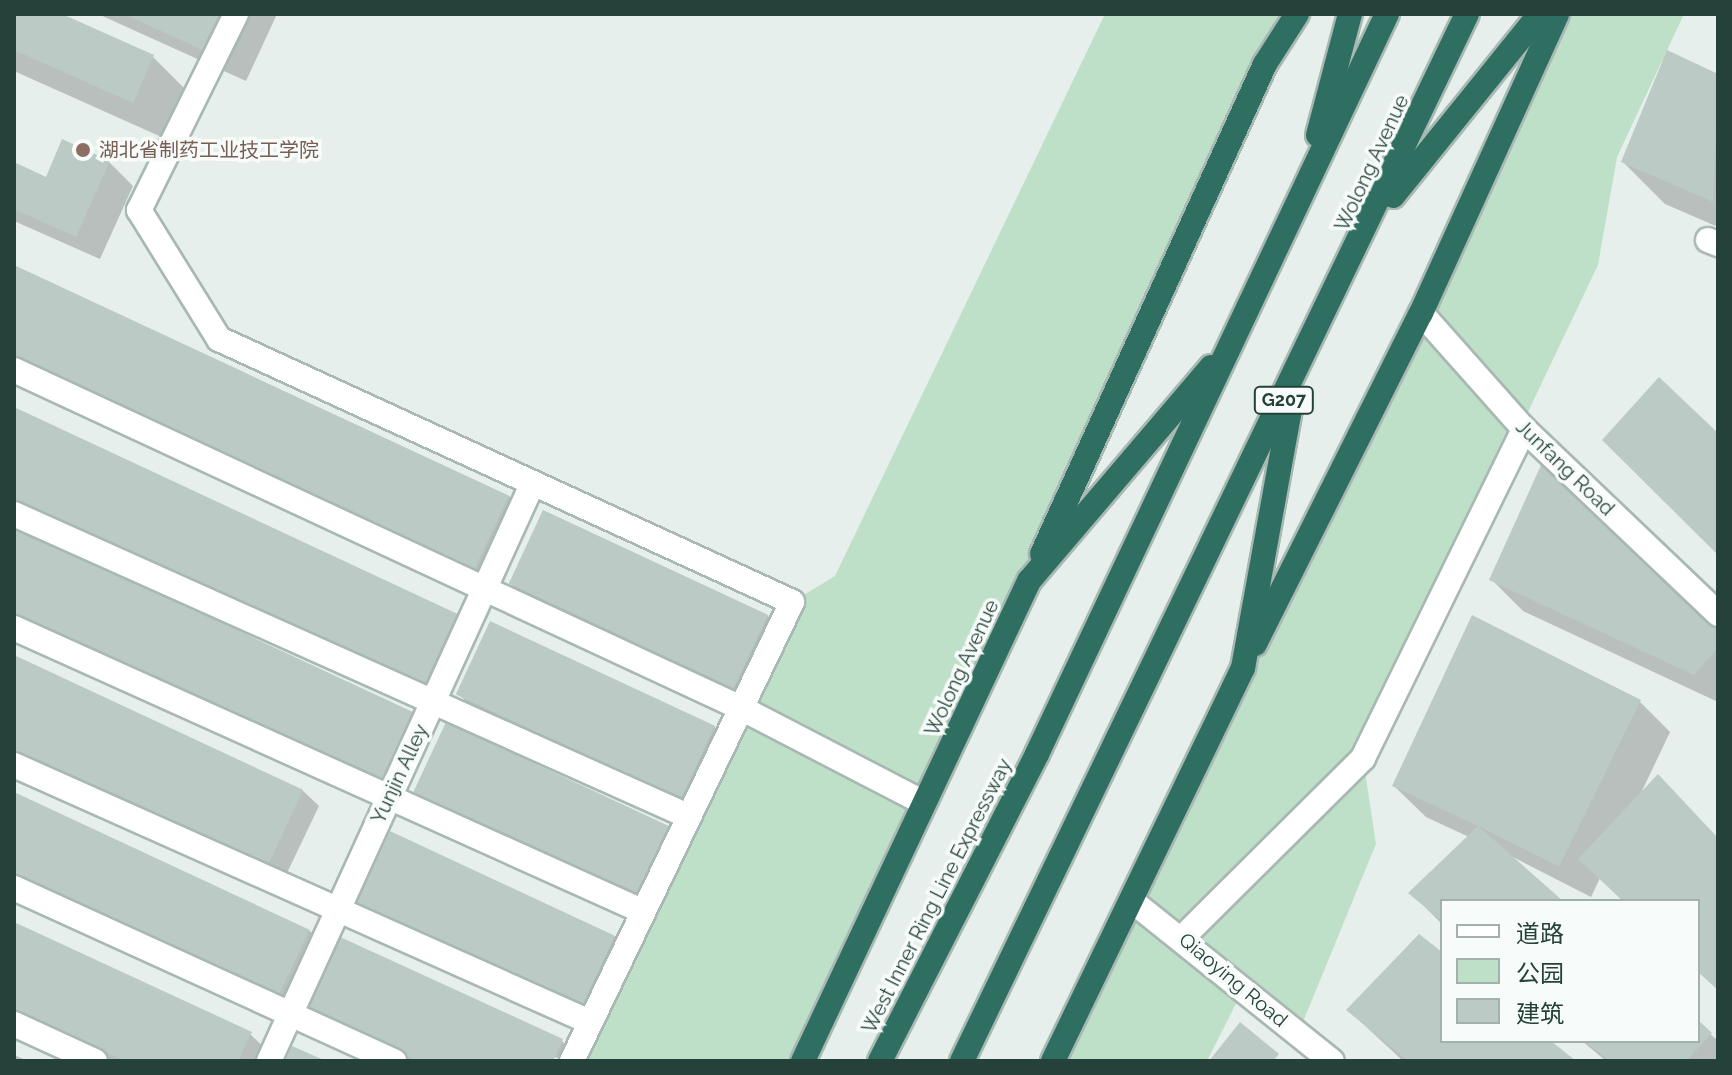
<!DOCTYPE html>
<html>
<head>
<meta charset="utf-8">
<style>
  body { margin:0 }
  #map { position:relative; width:1732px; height:1075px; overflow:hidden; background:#e6efeb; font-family:Raleway,"Noto Sans SC",sans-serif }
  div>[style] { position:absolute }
  .green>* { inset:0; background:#bfe0c8 }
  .shadow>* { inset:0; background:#0003 }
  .building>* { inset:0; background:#bbcac4; transform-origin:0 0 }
  .roads { filter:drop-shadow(2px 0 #a8b8b2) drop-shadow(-2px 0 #a8b8b2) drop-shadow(0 2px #a8b8b2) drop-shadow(0 -2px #a8b8b2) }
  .minor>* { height:24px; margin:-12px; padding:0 12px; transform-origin:12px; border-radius:12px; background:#fff }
  .highway>* { height:24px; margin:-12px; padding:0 12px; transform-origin:12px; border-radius:12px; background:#2f6f62 }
  .dots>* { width:22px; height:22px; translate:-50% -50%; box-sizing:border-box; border:4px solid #f7fbf9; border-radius:50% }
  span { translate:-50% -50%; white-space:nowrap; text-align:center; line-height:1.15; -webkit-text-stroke:7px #f7fbf9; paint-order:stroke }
  .shield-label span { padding:2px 6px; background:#f7fbf9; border:2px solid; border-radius:6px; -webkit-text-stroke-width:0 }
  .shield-label { font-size:18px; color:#24423a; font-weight:700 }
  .education-label { font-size:20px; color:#785e54 }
  .left { translate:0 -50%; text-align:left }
  .street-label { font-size:20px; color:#24423a }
  .frame { position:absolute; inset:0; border:16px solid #24423a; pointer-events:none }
  .legend { position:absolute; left:1440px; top:899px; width:260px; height:144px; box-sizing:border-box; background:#f7fbf9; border:2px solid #a3b1ad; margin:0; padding:10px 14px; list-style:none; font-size:24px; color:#24423a }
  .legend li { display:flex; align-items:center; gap:16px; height:40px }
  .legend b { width:40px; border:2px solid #a3b1ad }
</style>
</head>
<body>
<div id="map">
  <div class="green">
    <i style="clip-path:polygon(1105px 14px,1297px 14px,795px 1061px,572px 1061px,792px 602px,835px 576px)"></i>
    <i style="clip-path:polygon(1557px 14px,1684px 14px,1617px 157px,1598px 265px,1363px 758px,1376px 844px,1298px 1034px,1244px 988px,1207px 1061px,1053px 1061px)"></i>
  </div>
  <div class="shadow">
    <i style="clip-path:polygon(14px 14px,57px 14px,153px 57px,195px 99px,175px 143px,14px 71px)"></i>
    <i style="clip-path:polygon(98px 14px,277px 14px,246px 81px)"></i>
    <i style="clip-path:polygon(1668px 53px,1718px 76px,1718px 227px,1665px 204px,1623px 162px)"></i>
    <i style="clip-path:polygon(109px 162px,133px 186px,100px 259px,14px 221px,14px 165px,47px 179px)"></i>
    <i style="clip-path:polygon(14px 267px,509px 496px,526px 512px,494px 582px,14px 359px)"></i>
    <i style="clip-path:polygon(14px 410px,457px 615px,474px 631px,442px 700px,14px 502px)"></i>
    <i style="clip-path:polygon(14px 528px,399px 798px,14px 620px)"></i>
    <i style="clip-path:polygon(1492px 580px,1718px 633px,1718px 702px,1523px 611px)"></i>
    <i style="clip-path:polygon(511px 584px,767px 615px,783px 632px,750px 702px,527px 600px)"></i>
    <i style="clip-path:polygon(14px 657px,302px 790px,319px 806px,286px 875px,14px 750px)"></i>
    <i style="clip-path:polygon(459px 694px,714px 726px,731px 742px,698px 813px,475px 711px)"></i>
    <i style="clip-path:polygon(1639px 701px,1670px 732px,1641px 793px,1718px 839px,1718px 990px,1698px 971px,1698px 901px,1623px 901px,1600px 878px,1591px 897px,1513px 857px,1560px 901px,1442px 901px,1442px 924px,1411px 893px,1469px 837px,1426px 817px,1394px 786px)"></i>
    <i style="clip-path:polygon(14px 794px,309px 930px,325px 947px,293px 1015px)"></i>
    <i style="clip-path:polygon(431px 811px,669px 826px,686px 843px,653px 913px)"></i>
    <i style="clip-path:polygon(359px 905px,614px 936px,630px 952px,598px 1023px)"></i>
    <i style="clip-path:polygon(14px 924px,250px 1034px,267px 1050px,262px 1061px,110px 1061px,14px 1017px)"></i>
    <i style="clip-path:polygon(1442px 955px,1442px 1041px,1548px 1041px,1573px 1061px,1403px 1061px,1348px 1010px)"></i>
    <i style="clip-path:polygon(1698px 1023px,1718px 1041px,1718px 1061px,1606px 1061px,1582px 1041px,1698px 1041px)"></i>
    <i style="clip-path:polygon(323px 1026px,562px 1041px,578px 1057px,400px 1061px)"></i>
    <i style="clip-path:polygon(14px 1055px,28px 1061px,14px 1061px)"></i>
  </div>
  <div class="building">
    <i style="clip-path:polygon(14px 14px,62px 14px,154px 55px,133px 103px,14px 50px)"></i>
    <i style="clip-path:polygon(124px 14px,242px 14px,222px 59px)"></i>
    <i style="clip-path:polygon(1667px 50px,1718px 74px,1713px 202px,1621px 162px)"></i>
    <i style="clip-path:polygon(62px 139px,110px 161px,76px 237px,14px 209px,14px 162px,46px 177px)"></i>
    <i style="left:14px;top:265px;width:546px;height:87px;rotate:25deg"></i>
    <i style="clip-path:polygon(1659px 377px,1718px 433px,1718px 555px,1602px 440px)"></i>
    <i style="left:14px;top:407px;width:489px;height:88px;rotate:25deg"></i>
    <i style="clip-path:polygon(1542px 463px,1718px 630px,1718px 648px,1694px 675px,1489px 580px)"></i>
    <i style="left:543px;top:510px;width:248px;height:81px;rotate:25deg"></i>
    <i style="left:14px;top:526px;width:443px;height:87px;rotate:25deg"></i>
    <i style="clip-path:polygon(1472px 615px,1641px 700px,1559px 867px,1478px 826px,1563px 901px,1442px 901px,1442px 921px,1408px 893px,1478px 826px,1392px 786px)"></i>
    <i style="left:490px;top:621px;width:248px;height:81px;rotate:25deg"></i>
    <i style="left:14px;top:655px;width:319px;height:87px;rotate:25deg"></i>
    <i style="left:446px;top:722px;width:247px;height:81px;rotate:25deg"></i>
    <i style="clip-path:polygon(1658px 774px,1718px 838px,1718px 990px,1698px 972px,1698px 901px,1623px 901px,1578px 859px)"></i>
    <i style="left:14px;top:792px;width:326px;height:87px;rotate:25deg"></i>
    <i style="left:390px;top:831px;width:248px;height:81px;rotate:25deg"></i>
    <i style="clip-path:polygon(14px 922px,252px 1032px,238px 1061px,125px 1061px,14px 1009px)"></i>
    <i style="clip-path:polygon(1419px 934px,1442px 952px,1442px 1041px,1551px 1041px,1576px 1061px,1408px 1061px,1346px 1010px)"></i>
    <i style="clip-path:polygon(338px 936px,563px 1039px,553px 1061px,416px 1061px,304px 1010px)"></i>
    <i style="clip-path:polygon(1698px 1020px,1712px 1033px,1686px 1061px,1609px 1061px,1585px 1041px,1698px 1041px)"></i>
    <i style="clip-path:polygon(1240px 1022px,1279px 1054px,1273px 1061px,1209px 1061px)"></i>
    <i style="clip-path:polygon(292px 1046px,326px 1061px,285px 1061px)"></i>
  </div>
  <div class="roads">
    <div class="minor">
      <i style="left:236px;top:14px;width:219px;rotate:116.3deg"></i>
      <i style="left:139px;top:210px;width:152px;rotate:58.2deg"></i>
      <i style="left:219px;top:339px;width:630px;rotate:24.65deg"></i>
      <i style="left:792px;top:602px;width:509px;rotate:115.61deg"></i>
      <i style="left:1708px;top:240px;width:11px;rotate:22deg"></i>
      <i style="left:1421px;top:313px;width:155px;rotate:48.4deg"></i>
      <i style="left:1524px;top:429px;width:268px;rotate:43.6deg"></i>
      <i style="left:14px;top:370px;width:802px;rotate:24.93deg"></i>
      <i style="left:741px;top:708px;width:206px;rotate:27.4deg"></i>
      <i style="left:14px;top:514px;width:739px;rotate:24.14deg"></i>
      <i style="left:14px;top:628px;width:689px;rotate:24.26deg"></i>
      <i style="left:14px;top:765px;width:631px;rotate:24.05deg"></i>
      <i style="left:14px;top:888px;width:418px;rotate:24.5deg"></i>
      <i style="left:1132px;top:901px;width:256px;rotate:38.7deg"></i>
      <i style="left:1183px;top:937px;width:254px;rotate:-44.8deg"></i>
      <i style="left:1363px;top:758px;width:366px;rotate:-63.9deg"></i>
      <i style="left:14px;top:1024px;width:89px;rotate:24.6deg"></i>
      <i style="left:269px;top:1061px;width:631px;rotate:-65.47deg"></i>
    </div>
    <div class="highway">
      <i style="left:1318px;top:135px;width:125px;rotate:-75.2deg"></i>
      <i style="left:1393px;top:196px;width:234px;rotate:-51.1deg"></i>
      <i style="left:1042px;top:554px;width:538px;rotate:-65.53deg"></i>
      <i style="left:1265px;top:64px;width:59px;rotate:-57.4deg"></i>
      <i style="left:1255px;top:644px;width:370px;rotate:-63.4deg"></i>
      <i style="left:1421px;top:313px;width:328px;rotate:-65.5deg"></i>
      <i style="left:803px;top:1061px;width:531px;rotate:-64.79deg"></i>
      <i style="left:1029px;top:581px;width:281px;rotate:-49.6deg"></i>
      <i style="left:880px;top:1061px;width:345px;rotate:-62.9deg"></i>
      <i style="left:1037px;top:754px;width:819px;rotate:-64.69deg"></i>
      <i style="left:962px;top:1061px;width:1162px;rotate:-64.25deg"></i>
      <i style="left:1053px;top:1061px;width:437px;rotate:-64.2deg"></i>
      <i style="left:1243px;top:668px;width:269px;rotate:-79.7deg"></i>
    </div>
  </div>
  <div class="dots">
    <i style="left:83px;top:150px;background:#8d6e63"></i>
  </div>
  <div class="shield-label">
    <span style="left:1284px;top:400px">G207</span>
  </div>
  <div class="education-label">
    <span class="left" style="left:99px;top:150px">湖北省制药工业技工学院</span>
  </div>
  <div class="street-label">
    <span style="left:1372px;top:163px;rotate:-65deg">Wolong Avenue</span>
    <span style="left:1565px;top:468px;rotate:44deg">Junfang Road</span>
    <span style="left:962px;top:668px;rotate:-65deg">Wolong Avenue</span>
    <span style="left:400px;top:774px;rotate:-65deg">Yunjin Alley</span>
    <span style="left:937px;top:896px;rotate:-63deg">West Inner Ring Line Expressway</span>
    <span style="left:1233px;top:980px;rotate:40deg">Qiaoying Road</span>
  </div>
  <div class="frame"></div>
  <ul class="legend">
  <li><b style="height:10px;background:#fff"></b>道路</li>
  <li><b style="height:22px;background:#bfe0c8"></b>公园</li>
  <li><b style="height:22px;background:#bbcac4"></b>建筑</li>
  </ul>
</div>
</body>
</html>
